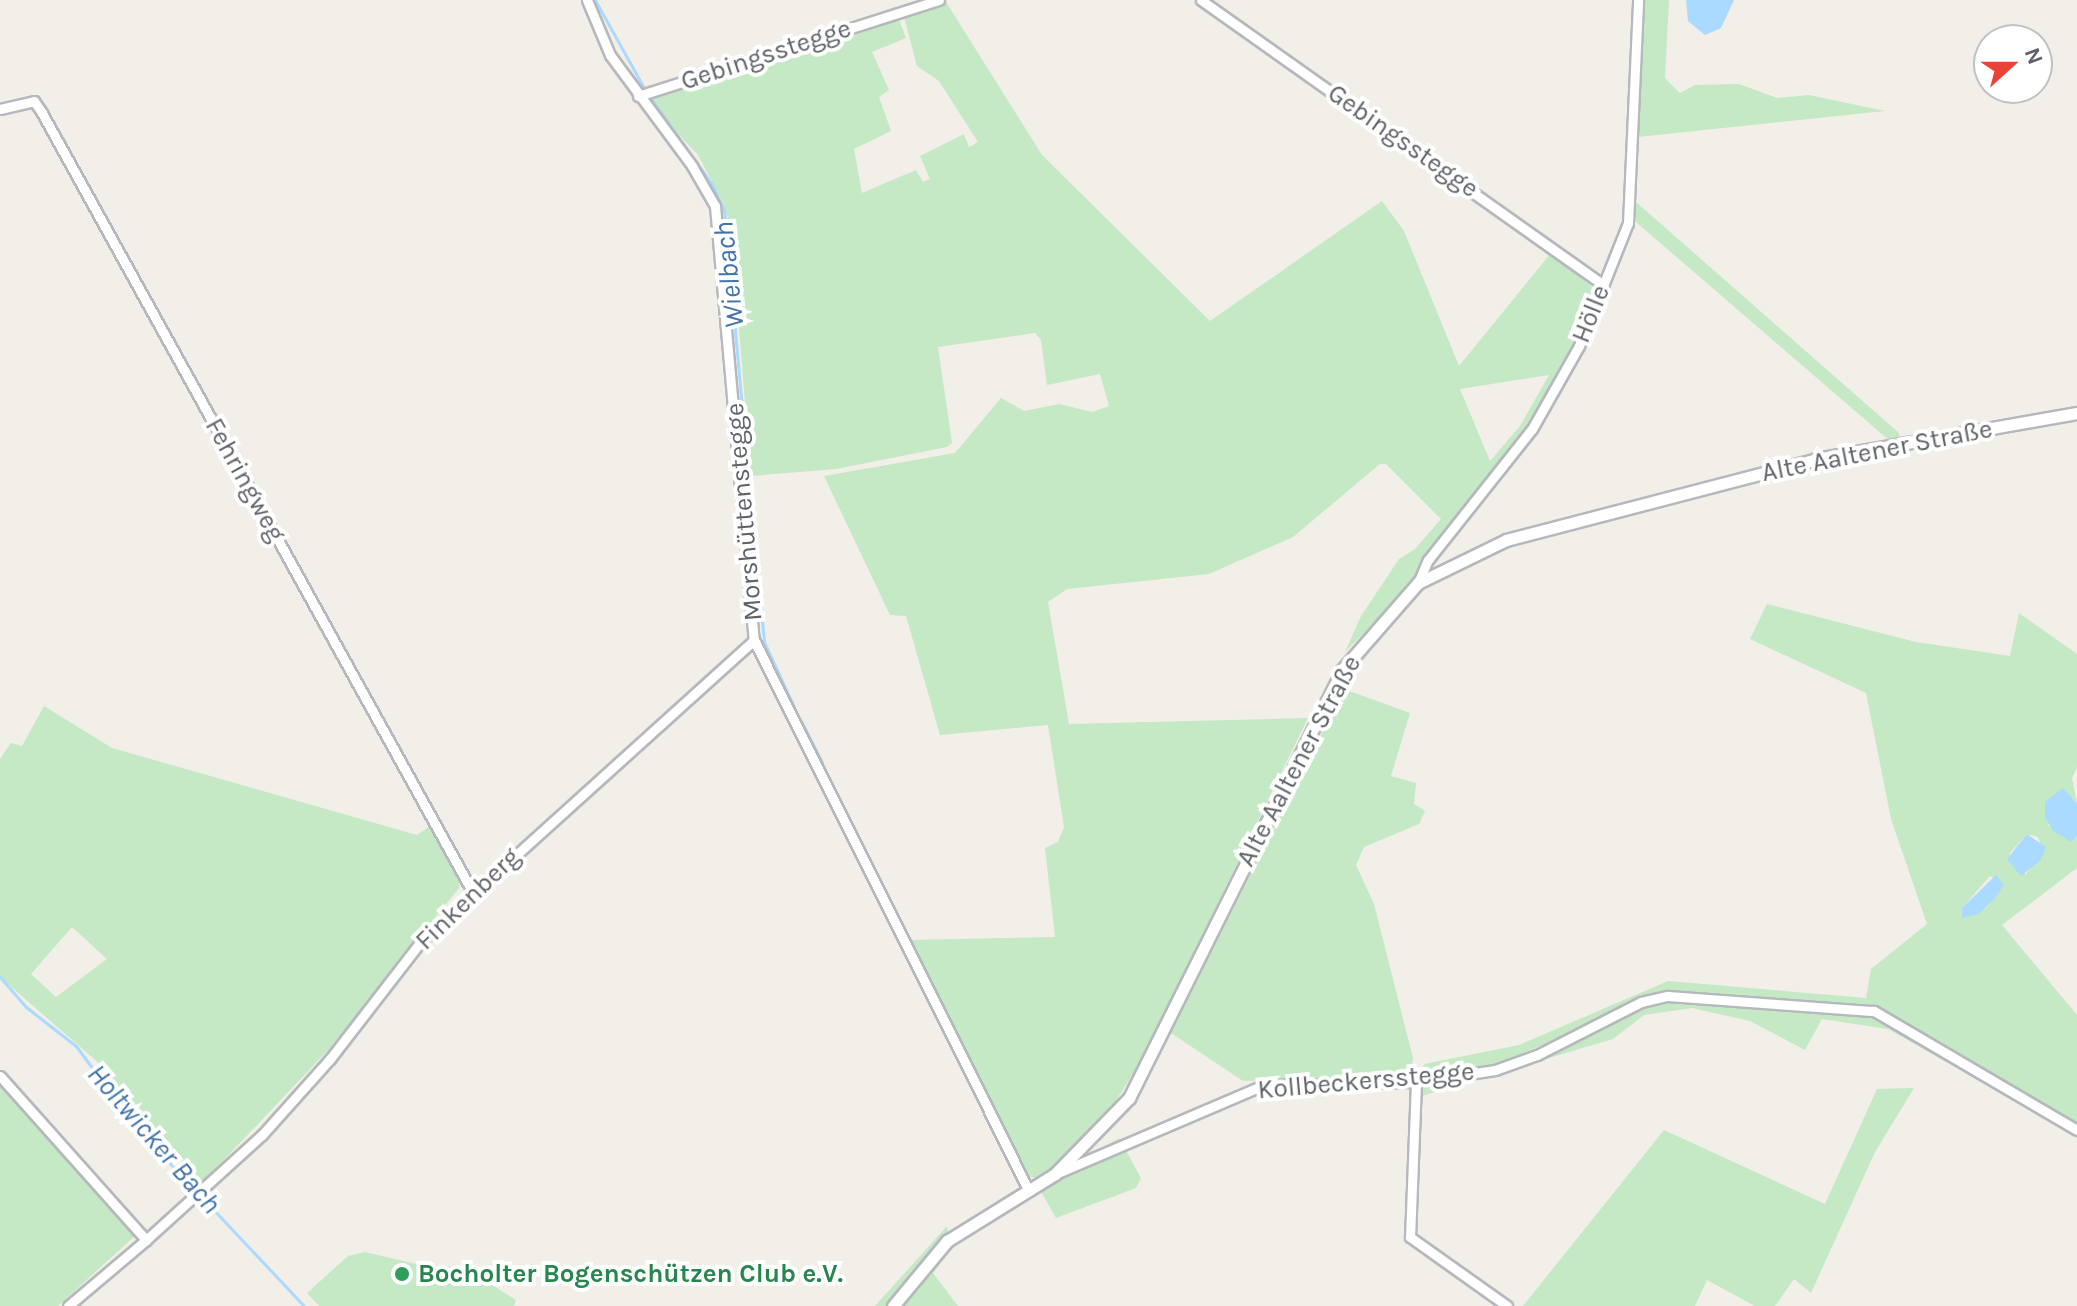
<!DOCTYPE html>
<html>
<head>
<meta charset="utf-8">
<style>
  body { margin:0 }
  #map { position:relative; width:2077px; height:1306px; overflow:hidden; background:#f1efe8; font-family:Karla,sans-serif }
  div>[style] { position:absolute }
  .green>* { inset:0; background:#c5e8c5 }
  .water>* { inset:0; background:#aadaff }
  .stream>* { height:3px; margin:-1.5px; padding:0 1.5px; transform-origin:1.5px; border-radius:1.5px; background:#aadaff }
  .roads { filter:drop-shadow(2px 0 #b5b8bc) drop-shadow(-2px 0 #b5b8bc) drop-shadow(0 2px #b5b8bc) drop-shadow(0 -2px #b5b8bc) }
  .minor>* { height:9px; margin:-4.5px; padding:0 4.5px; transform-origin:4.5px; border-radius:4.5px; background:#fff }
  .tertiary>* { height:11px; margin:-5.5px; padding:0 5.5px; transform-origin:5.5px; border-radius:5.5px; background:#fff }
  .dots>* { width:22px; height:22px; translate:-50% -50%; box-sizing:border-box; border:4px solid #fff; border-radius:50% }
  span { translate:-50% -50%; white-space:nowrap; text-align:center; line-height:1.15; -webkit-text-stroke:8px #fff; paint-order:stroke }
  .street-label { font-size:26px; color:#5f6368 }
  .leisure-label { font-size:26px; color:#27864d; font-weight:700 }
  .left { translate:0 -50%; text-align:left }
  .water-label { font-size:28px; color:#4174aa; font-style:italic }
  .north { position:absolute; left:1973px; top:24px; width:80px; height:80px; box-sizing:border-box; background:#fff; border:2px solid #bfc1c3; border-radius:50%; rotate:69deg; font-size:22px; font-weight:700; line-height:32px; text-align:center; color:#5f6368 }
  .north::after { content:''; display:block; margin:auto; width:28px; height:36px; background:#ea4335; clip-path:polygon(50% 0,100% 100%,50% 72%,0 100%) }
</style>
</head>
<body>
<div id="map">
  <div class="green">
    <i style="clip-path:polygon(1642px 0,1669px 0,1665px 78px,1680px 93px,1695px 85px,1739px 84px,1777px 98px,1809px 95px,1885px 111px,1638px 137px)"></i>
    <i style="clip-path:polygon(evenodd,946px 2px,1042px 155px,1210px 321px,1382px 201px,1404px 231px,1459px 366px,1551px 253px,1594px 289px,1575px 343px,1529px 428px,1424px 558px,1415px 581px,1345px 652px,1361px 616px,1399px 559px,1415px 549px,1441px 519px,1386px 464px,1380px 464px,1293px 537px,1209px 574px,1067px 589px,1048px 602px,1069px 724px,1308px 718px,1139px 1064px,1110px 1110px,1071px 1153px,1037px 1178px,1027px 1176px,910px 940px,1055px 937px,1045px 848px,1058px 842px,1064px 827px,1048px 725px,940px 735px,906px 616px,890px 615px,824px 476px,955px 453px,1001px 398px,1024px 411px,1059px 404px,1092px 412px,1109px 406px,1100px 374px,1047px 385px,1041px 340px,1035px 333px,938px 347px,952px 443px,947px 447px,836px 469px,751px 476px,731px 230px,723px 202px,698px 155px,658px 112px,653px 100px,669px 90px,791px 59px,899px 19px,906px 38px,872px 52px,889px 90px,879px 97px,891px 131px,854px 149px,862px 193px,916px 170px,923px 182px,930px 179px,920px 156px,964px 134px,969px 147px,978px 142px,939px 81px,917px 66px,904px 17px,946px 2px,1549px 375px,1520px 426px,1490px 461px,1460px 389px,1549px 375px)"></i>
    <i style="clip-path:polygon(1636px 202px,1899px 433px,1900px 439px,1890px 441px,1636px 222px)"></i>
    <i style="clip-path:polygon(evenodd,1767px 604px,1916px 642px,2010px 656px,2019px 613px,2077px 654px,2077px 767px,2072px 778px,2077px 803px,2063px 788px,2048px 825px,2071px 841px,2077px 836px,2077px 868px,2002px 925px,2077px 1015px,2077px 1136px,1888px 1029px,1822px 1019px,1805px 1050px,1750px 1021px,1692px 1008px,1644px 1015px,1613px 1039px,1422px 1096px,1424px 1087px,1486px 1076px,1662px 1000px,1831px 1012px,1661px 991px,1502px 1063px,1421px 1076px,1424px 1064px,1519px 1045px,1668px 981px,1866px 998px,1871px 969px,1927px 924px,1891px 819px,1866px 693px,1750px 639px,1767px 604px,2027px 834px,2038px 837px,2043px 851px,2026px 874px,2009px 854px,2027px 834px,1767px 604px,1990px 876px,2004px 885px,1986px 908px,1962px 918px,1962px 908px,1990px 876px)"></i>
    <i style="clip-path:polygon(1344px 689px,1410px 713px,1391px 776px,1416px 783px,1414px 804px,1425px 811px,1419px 824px,1364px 847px,1356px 865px,1374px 904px,1413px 1058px,1411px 1071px,1397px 1076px,1243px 1081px,1171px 1033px)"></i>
    <i style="clip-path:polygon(evenodd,44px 706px,112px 748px,417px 835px,430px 826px,460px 879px,459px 888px,329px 1049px,202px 1183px,127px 1103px,101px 1065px,0 977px,0 759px,11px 743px,22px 746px,44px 706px,72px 927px,107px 959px,56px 997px,31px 974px,72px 927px)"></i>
    <i style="clip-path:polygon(0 1086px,135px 1236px,58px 1306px,0 1306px)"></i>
    <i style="clip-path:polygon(1914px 1088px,1875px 1152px,1811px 1293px,1794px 1279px,1775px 1306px,1755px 1306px,1707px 1280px,1695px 1306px,1523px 1306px,1664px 1130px,1825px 1204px,1877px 1089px)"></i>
    <i style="clip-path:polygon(1119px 1138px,1141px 1178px,1136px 1188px,1056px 1218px,1039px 1188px)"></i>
    <i style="clip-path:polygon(947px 1226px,951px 1248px,933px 1273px,958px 1306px,875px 1306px)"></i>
    <i style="clip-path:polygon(365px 1252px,429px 1267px,462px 1266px,516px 1300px,514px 1306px,319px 1306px,307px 1293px,348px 1256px)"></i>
  </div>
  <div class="water">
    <i style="clip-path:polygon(1686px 0,1734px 0,1721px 28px,1705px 35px,1688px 21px)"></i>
    <i style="clip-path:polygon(2063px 788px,2077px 803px,2077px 836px,2071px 842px,2053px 831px,2045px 817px,2045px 802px)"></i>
    <i style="clip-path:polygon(2027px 834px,2046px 847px,2041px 860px,2021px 876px,2007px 859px)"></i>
    <i style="clip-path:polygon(1996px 875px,2004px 885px,1995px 898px,1979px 914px,1962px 918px,1962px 908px)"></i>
  </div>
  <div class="stream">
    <i style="left:595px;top:0;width:103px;rotate:60.9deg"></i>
    <i style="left:652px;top:100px;width:103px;rotate:54.5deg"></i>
    <i style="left:712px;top:184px;width:29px;rotate:65deg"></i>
    <i style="left:724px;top:210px;width:263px;rotate:84.8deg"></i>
    <i style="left:749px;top:485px;width:158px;rotate:84.5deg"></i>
    <i style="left:764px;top:642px;width:72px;rotate:65.2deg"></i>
    <i style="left:801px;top:721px;width:46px;rotate:62.9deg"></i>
    <i style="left:0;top:977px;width:40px;rotate:49deg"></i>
    <i style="left:26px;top:1007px;width:63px;rotate:38deg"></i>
    <i style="left:76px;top:1046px;width:99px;rotate:53.6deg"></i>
    <i style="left:135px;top:1126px;width:247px;rotate:46.8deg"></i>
  </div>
  <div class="roads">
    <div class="minor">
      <i style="left:587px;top:0;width:60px;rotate:67.3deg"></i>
      <i style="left:610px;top:55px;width:138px;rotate:53.5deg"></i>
      <i style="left:692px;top:166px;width:46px;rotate:60.1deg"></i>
      <i style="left:715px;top:206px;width:436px;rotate:84.9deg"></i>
      <i style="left:754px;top:640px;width:616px;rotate:63.48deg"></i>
      <i style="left:1201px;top:0;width:493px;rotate:35.3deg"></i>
      <i style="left:638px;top:96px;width:316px;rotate:-17.7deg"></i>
      <i style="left:0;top:109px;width:35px;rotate:-13deg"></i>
      <i style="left:34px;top:101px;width:14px;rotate:56deg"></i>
      <i style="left:42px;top:113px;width:889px;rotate:61.07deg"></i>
      <i style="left:1418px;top:583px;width:25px;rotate:-67deg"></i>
      <i style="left:1428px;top:560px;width:167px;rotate:-51.6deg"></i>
      <i style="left:1532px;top:429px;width:95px;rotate:-60.5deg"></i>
      <i style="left:1579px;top:346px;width:132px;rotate:-68.3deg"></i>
      <i style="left:1628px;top:223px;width:223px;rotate:-87.4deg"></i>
      <i style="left:0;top:1076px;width:220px;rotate:48.3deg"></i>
      <i style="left:146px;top:1240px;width:102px;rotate:139.8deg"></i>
      <i style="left:1416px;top:1082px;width:155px;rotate:92.2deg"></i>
      <i style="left:1410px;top:1237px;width:119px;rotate:35.4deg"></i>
      <i style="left:1055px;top:1174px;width:227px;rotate:-23.1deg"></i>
      <i style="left:1264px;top:1085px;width:152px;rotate:-1.1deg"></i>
      <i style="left:1416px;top:1082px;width:80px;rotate:-8.6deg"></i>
      <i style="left:1495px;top:1070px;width:45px;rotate:-19.7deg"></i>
      <i style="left:1537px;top:1055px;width:117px;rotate:-27deg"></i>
      <i style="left:1641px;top:1002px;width:28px;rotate:-13deg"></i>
      <i style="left:1668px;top:996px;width:207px;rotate:4.2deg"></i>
      <i style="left:1874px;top:1011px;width:235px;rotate:30.4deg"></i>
      <i style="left:146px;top:1240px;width:156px;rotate:-42.2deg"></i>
      <i style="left:262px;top:1135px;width:102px;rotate:-48.2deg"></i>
      <i style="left:330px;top:1059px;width:150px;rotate:-52.3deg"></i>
      <i style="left:422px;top:940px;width:447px;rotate:-42.1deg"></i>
    </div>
    <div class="tertiary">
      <i style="left:893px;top:1306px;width:85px;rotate:-50.3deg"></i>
      <i style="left:947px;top:1241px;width:127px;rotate:-31.8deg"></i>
      <i style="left:1055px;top:1174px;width:106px;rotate:-45.8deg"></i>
      <i style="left:1129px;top:1098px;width:478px;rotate:-63.5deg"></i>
      <i style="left:1342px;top:670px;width:116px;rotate:-48.9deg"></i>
      <i style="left:1418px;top:583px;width:98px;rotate:-26deg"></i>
      <i style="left:1506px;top:540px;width:320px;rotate:-14.6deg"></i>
      <i style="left:1816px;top:459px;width:265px;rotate:-10deg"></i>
    </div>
  </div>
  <div class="dots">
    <i style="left:402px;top:1274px;background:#2e9e5b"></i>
  </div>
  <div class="street-label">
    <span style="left:766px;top:55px;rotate:-18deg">Gebingsstegge</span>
    <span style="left:1403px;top:141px;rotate:35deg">Gebingsstegge</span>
    <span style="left:1591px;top:314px;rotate:-68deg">Hölle</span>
    <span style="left:1877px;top:451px;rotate:-11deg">Alte Aaltener Straße</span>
    <span style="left:245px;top:480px;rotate:61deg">Fehringweg</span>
    <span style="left:744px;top:512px;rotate:-95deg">Morshüttenstegge</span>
    <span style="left:1299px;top:761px;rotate:-62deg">Alte Aaltener Straße</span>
    <span style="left:468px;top:899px;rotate:-44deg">Finkenberg</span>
    <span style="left:1366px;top:1081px;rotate:-5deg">Kollbeckersstegge</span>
  </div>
  <div class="leisure-label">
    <span class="left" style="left:418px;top:1274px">Bocholter Bogenschützen Club e.V.</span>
  </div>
  <div class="water-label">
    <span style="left:729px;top:275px;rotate:-96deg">Wielbach</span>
    <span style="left:154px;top:1139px;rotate:49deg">Holtwicker Bach</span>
  </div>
  <div class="north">N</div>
</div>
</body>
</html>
